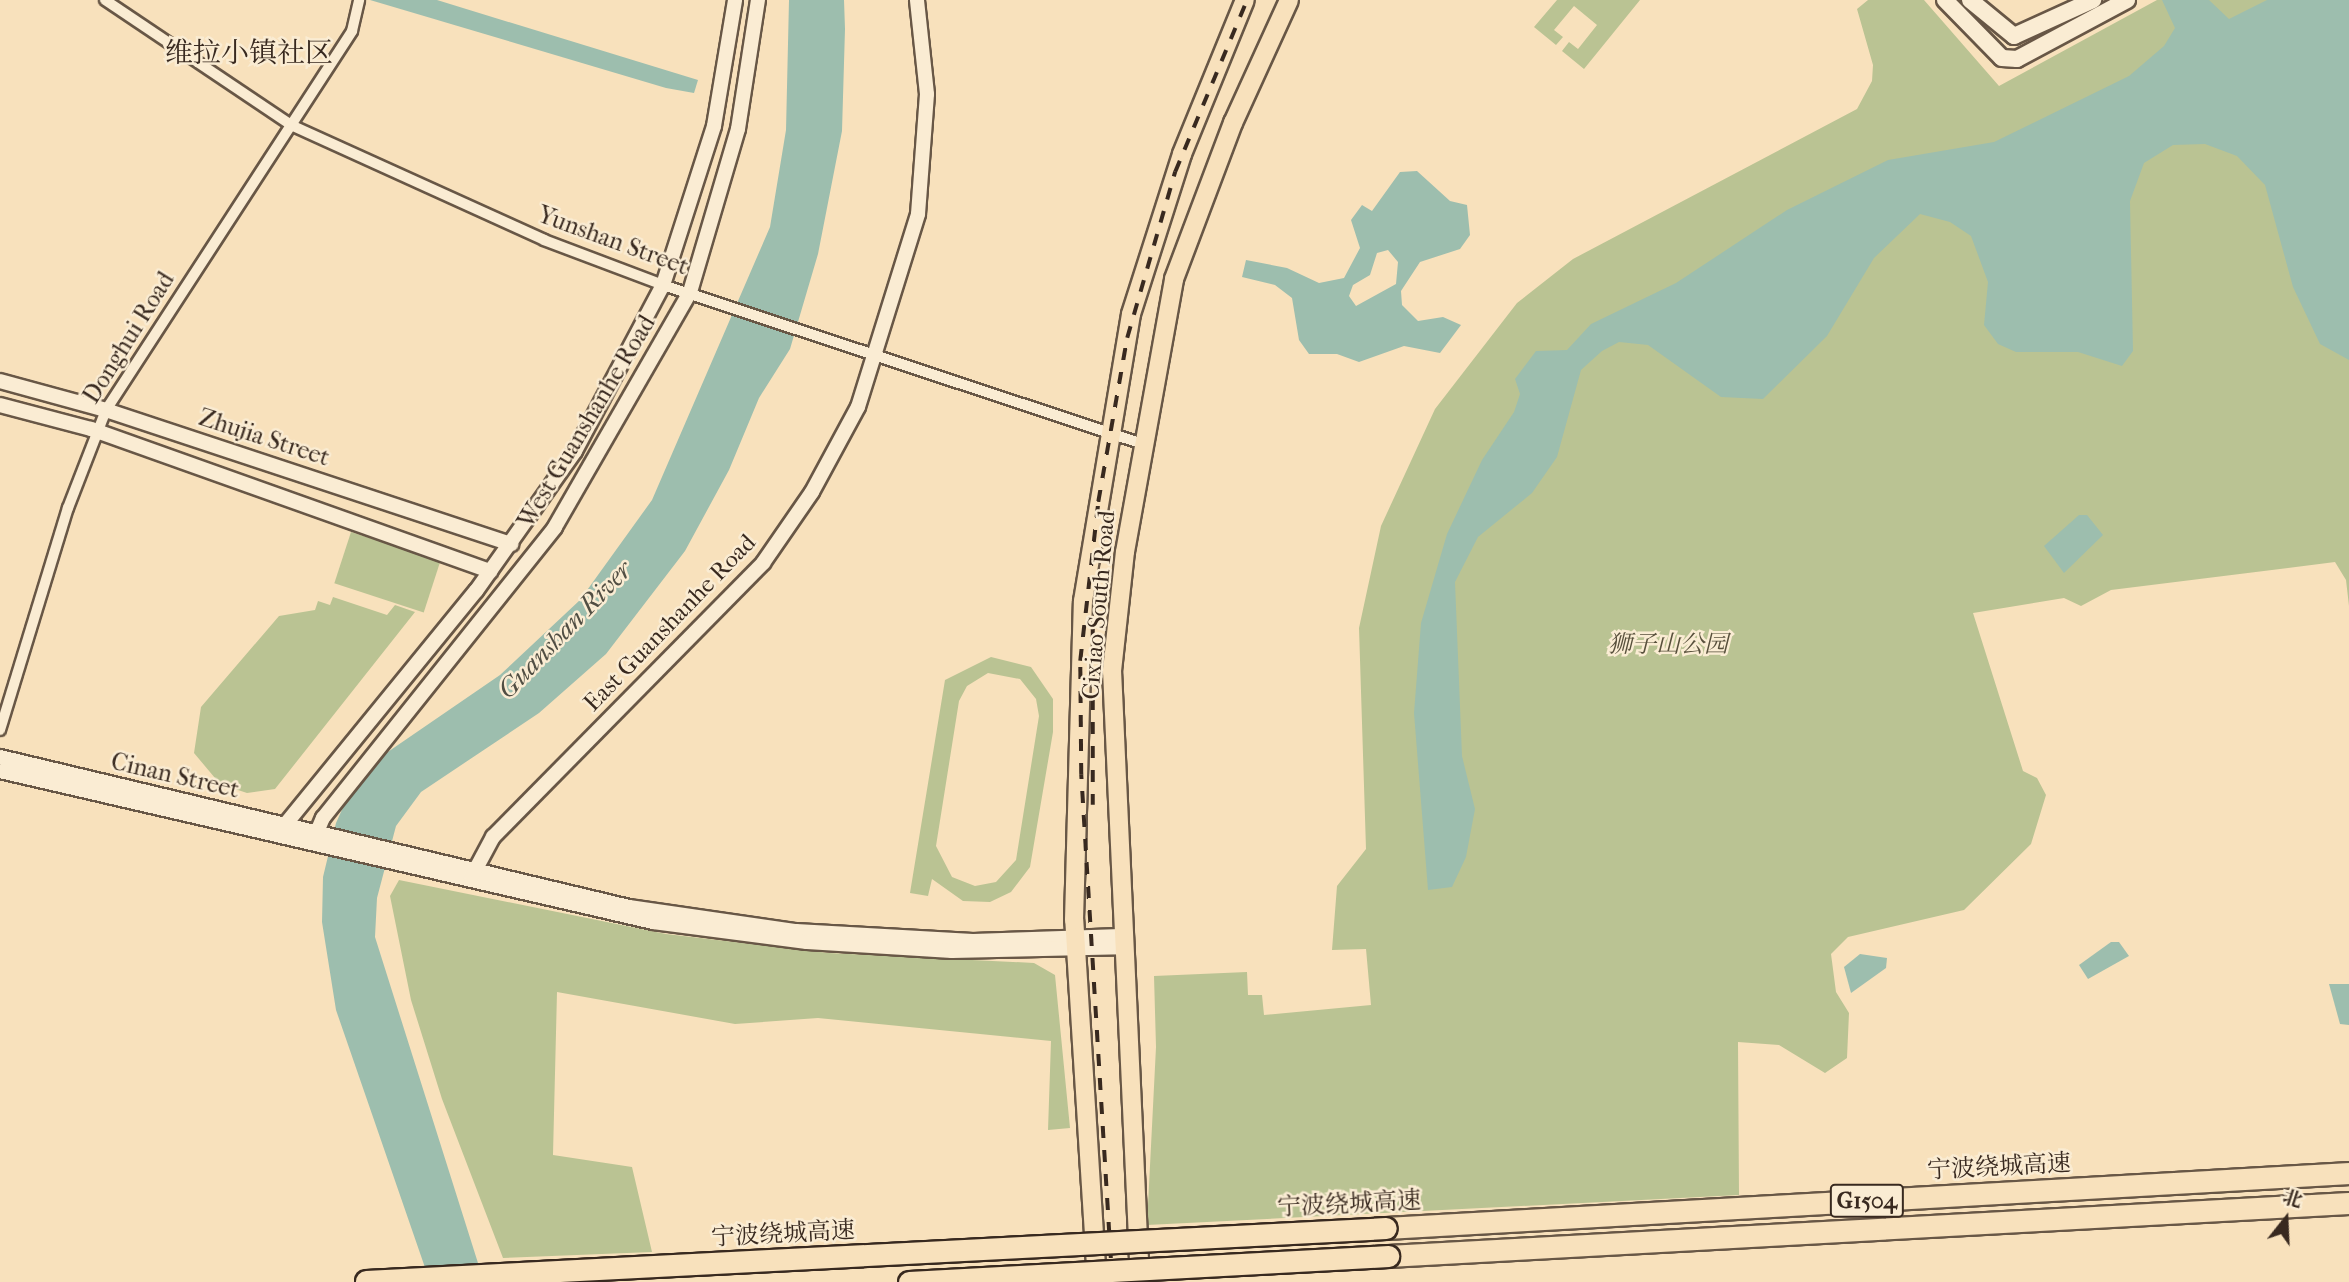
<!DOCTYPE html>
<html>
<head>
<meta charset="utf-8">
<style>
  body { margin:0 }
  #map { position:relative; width:2349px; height:1282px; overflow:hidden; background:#f8e1bc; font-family:"IM FELL French Canon","Noto Serif SC",serif }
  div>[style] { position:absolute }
  .green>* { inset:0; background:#bac393; transform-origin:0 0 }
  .water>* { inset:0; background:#9dbeae }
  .roads { filter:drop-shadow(2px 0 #685746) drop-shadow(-2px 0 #685746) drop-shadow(0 2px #685746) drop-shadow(0 -2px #685746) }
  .minor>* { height:10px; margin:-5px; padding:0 5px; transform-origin:5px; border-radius:5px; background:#faecd3 }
  .tertiary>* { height:14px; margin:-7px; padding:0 7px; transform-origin:7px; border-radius:7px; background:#faecd3 }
  .secondary>* { height:16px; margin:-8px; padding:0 8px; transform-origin:8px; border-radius:8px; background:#faecd3 }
  .primary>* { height:18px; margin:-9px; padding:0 9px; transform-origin:9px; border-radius:9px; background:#f8e1bc }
  .motorway>* { height:21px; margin:-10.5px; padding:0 10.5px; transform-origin:10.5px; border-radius:10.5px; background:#f8e1bc }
  .rail>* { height:3.5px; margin-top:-1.75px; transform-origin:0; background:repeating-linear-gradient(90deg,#38291f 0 12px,transparent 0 24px) }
  .bridges { filter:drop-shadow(2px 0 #38291f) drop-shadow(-2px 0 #38291f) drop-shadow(0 2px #38291f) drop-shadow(0 -2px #38291f) }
  .motorway-bridge>* { height:21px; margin:-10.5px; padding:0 10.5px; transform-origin:10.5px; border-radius:10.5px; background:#f8e1bc }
  span { translate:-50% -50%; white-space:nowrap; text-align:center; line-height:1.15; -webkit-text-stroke:5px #faecd3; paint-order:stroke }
  .shield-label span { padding:2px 5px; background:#faecd3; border:2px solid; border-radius:5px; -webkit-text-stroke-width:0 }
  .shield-label { font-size:23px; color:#38291f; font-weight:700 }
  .street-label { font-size:24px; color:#38291f }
  .park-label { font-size:24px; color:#58503c; font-style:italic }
  .water-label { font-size:26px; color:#514e43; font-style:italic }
  .quarter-label { font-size:28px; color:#38291f }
  .north { position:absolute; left:2251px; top:1184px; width:70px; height:70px; -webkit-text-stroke:5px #faecd3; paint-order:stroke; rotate:18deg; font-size:19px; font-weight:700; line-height:28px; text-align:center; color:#38291f }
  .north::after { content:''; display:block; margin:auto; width:24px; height:32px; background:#38291f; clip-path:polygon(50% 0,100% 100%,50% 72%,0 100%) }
</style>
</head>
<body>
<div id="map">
  <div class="green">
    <i style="clip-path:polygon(1557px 0,1640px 0,1584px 69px,1562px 51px,1569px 42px,1578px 49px,1597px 25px,1574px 6px,1554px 30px,1563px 37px,1556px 45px,1534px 27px)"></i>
    <i style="clip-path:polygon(1868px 0,1924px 0,1999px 86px,2157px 0,2349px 0,2349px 606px,2346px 580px,2335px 562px,2111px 590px,2081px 606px,2064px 598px,1973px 613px,2023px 771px,2037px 778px,2046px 795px,2031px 844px,1964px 910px,1848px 937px,1831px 954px,1836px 992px,1849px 1013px,1847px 1058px,1825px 1073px,1779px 1045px,1738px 1042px,1739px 1195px,1147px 1225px,1156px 1047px,1154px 976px,1247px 972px,1248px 995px,1262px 995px,1264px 1015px,1371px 1005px,1366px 949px,1332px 950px,1337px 886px,1366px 849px,1359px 628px,1381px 526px,1435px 409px,1517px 303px,1573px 259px,1857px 109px,1872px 81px,1873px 65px,1857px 9px)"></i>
    <i style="left:351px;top:532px;width:94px;height:54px;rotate:18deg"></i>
    <i style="clip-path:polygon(333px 597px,387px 615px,395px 605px,415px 612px,275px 789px,247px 793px,220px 784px,194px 753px,201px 707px,279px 616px,315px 610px,318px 601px,330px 605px)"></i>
    <i style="clip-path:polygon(evenodd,991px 657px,1031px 667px,1053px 699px,1053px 732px,1030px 867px,1011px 892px,990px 902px,963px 901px,932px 879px,928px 896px,910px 893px,945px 680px,991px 657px,988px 673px,1020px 679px,1036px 699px,1039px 716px,1016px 860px,996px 882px,975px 886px,952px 877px,936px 846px,959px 701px,967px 686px,988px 673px)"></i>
    <i style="clip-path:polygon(399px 880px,666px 934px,829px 953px,1034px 963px,1055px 975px,1070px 1128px,1048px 1130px,1051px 1041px,818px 1018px,735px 1024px,557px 992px,553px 1155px,632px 1167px,652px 1252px,503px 1258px,442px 1099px,411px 1000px,390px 896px)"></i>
  </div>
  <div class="water">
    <i style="clip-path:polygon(370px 0,437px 0,698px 80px,694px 93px,666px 88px)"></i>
    <i style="clip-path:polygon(789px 0,844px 0,845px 29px,842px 131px,818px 254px,790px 349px,759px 398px,729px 470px,685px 551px,606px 654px,539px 713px,421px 792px,396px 826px,377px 898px,375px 937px,484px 1282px,430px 1282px,336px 1010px,322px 922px,323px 877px,336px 823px,349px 794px,379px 758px,500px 675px,580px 600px,652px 500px,770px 227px,786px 130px)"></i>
    <i style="clip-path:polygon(2162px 0,2209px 0,2229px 19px,2267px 0,2349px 0,2349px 360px,2320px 344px,2293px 287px,2265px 185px,2237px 156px,2205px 144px,2173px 145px,2144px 163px,2130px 201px,2133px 351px,2122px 366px,2078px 352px,2016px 352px,1998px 344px,1984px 325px,1988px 282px,1971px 236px,1950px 222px,1920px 214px,1874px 258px,1827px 336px,1763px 399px,1721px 397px,1648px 345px,1619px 342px,1602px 351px,1581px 370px,1557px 457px,1532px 493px,1478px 537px,1455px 582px,1462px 756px,1475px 809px,1466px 857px,1452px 887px,1428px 890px,1414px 713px,1421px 623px,1447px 534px,1482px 460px,1514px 412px,1520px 394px,1515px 379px,1536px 351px,1567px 350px,1591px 324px,1676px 283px,1787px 210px,1888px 160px,1994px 142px,2129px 76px,2164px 46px,2175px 28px)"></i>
    <i style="clip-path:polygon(evenodd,1417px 171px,1450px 201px,1467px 205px,1470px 235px,1460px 249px,1420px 262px,1401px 291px,1402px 305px,1418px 321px,1443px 317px,1461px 325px,1440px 353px,1404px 346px,1359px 362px,1337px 354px,1309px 354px,1299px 340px,1292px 298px,1275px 285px,1242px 277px,1246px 260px,1287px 268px,1319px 283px,1344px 278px,1360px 248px,1351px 220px,1362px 205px,1372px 211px,1400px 172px,1417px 171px,1388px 250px,1398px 262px,1396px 284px,1356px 306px,1349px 296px,1353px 285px,1370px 275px,1377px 253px,1388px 250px)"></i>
    <i style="clip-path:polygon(2079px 515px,2087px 515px,2103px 535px,2064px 573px,2044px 546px)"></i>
    <i style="clip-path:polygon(2111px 942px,2119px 942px,2129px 956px,2088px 979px,2079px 965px)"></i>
    <i style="clip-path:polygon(1860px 954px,1887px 958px,1886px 968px,1851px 993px,1844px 967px)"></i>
    <i style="clip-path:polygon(2329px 984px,2349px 984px,2349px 1025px,2340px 1024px)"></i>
  </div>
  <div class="roads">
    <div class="minor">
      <i style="left:105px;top:0;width:224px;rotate:33.9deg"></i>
      <i style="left:291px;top:125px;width:278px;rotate:24.4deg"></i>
      <i style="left:544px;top:240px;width:127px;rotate:20.7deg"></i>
      <i style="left:663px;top:285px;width:506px;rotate:18.33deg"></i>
      <i style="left:0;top:730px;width:232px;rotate:-73deg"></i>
      <i style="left:68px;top:508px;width:105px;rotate:-68.8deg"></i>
      <i style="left:106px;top:410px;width:452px;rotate:-57deg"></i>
      <i style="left:352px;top:31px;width:32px;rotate:-77deg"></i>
    </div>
    <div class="tertiary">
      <i style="left:0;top:381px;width:110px;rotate:15.3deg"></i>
      <i style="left:106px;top:410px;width:427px;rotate:18.3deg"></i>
      <i style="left:0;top:405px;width:94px;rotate:14.8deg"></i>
      <i style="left:91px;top:429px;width:424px;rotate:19.6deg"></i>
      <i style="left:0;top:757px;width:647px;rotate:13.41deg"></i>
      <i style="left:629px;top:907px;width:169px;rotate:8.2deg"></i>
      <i style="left:796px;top:931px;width:177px;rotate:3.2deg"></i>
      <i style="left:973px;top:941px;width:148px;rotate:-1.9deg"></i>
      <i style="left:0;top:771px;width:670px;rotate:13.02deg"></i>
      <i style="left:653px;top:922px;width:155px;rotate:7.4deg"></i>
      <i style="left:807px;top:942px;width:145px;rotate:3.6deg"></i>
      <i style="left:952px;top:951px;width:170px;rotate:-1.3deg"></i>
      <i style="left:280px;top:831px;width:310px;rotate:-50.8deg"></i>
      <i style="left:476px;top:591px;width:171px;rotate:-54.7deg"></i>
      <i style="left:575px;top:451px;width:188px;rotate:-62.1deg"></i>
      <i style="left:663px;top:285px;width:167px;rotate:-72.2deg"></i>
      <i style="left:714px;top:126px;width:128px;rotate:-80.5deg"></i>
      <i style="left:314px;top:839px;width:23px;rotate:-67deg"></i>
      <i style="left:323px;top:818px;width:372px;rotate:-51.4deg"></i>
      <i style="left:555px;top:527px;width:271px;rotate:-60.1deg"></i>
      <i style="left:690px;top:292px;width:170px;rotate:-73.6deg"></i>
      <i style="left:738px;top:129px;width:131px;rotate:-81.2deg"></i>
      <i style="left:471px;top:878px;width:47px;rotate:-61.8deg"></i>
      <i style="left:493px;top:837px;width:385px;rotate:-45.4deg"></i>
      <i style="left:763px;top:563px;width:86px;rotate:-55.4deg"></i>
      <i style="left:812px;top:492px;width:97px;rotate:-61.6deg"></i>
      <i style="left:858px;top:407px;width:202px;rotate:-72.7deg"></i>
      <i style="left:918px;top:214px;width:120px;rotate:-85.7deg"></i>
      <i style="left:927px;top:94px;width:95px;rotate:-96.1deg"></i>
    </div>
    <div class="secondary">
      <i style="left:1945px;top:0;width:81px;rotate:45.5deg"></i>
      <i style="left:2002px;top:58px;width:15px;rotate:4deg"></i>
      <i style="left:2017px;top:59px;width:125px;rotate:-28.2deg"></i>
      <i style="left:1970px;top:0;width:57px;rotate:39.3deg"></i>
      <i style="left:2014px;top:36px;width:87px;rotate:-24.5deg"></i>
    </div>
    <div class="primary">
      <i style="left:1097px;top:1282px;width:363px;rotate:-93.6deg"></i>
      <i style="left:1074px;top:920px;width:319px;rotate:-88.4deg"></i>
      <i style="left:1083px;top:601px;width:291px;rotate:-80.5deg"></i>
      <i style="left:1131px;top:314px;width:168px;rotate:-72.3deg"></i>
      <i style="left:1182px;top:154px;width:166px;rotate:-67.8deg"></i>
      <i style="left:1140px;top:1282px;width:612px;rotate:-92.62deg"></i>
      <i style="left:1112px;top:671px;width:120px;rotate:-83.8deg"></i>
      <i style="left:1125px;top:552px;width:277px;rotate:-79.8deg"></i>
      <i style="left:1174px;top:279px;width:167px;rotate:-69.3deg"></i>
      <i style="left:1233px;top:123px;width:135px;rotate:-65.5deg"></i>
    </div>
    <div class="motorway">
      <i style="left:1386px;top:1228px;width:965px;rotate:-3.27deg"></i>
      <i style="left:1388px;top:1256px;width:962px;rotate:-3.16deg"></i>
    </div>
  </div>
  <div class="rail">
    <i style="left:1093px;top:626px;width:179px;rotate:90deg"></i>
    <i style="left:1112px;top:1282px;width:508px;rotate:-93.5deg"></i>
    <i style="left:1081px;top:775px;width:114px;rotate:-90.5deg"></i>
    <i style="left:1080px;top:661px;width:160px;rotate:-83.5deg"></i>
    <i style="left:1098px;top:502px;width:167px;rotate:-80deg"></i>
    <i style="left:1127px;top:338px;width:173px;rotate:-73.9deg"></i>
    <i style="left:1175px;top:172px;width:186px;rotate:-67.3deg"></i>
  </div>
  <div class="bridges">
    <div class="motorway-bridge">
      <i style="left:366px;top:1281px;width:1021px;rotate:-2.97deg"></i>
      <i style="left:909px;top:1282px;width:480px;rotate:-3.1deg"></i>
    </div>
  </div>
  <div class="shield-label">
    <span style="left:1867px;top:1201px">G1504</span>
  </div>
  <div class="street-label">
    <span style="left:613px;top:241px;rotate:20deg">Yunshan Street</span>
    <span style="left:129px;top:338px;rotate:-58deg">Donghui Road</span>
    <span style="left:587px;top:422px;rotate:-59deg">West Guanshanhe Road</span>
    <span style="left:264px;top:438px;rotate:18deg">Zhujia Street</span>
    <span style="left:1099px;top:605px;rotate:-85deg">Cixiao South Road</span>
    <span style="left:670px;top:623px;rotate:-46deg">East Guanshanhe Road</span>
    <span style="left:175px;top:776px;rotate:13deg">Cinan Street</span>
    <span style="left:1999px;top:1167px;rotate:-3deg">宁波绕城高速</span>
    <span style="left:1349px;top:1204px;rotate:-3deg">宁波绕城高速</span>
    <span style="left:783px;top:1234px;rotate:-3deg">宁波绕城高速</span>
  </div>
  <div class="park-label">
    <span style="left:1668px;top:645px">狮子山公园</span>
  </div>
  <div class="water-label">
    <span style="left:565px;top:630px;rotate:-46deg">Guanshan River</span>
  </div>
  <div class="quarter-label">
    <span style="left:249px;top:53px">维拉小镇社区</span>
  </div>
  <div class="north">北</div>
</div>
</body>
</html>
